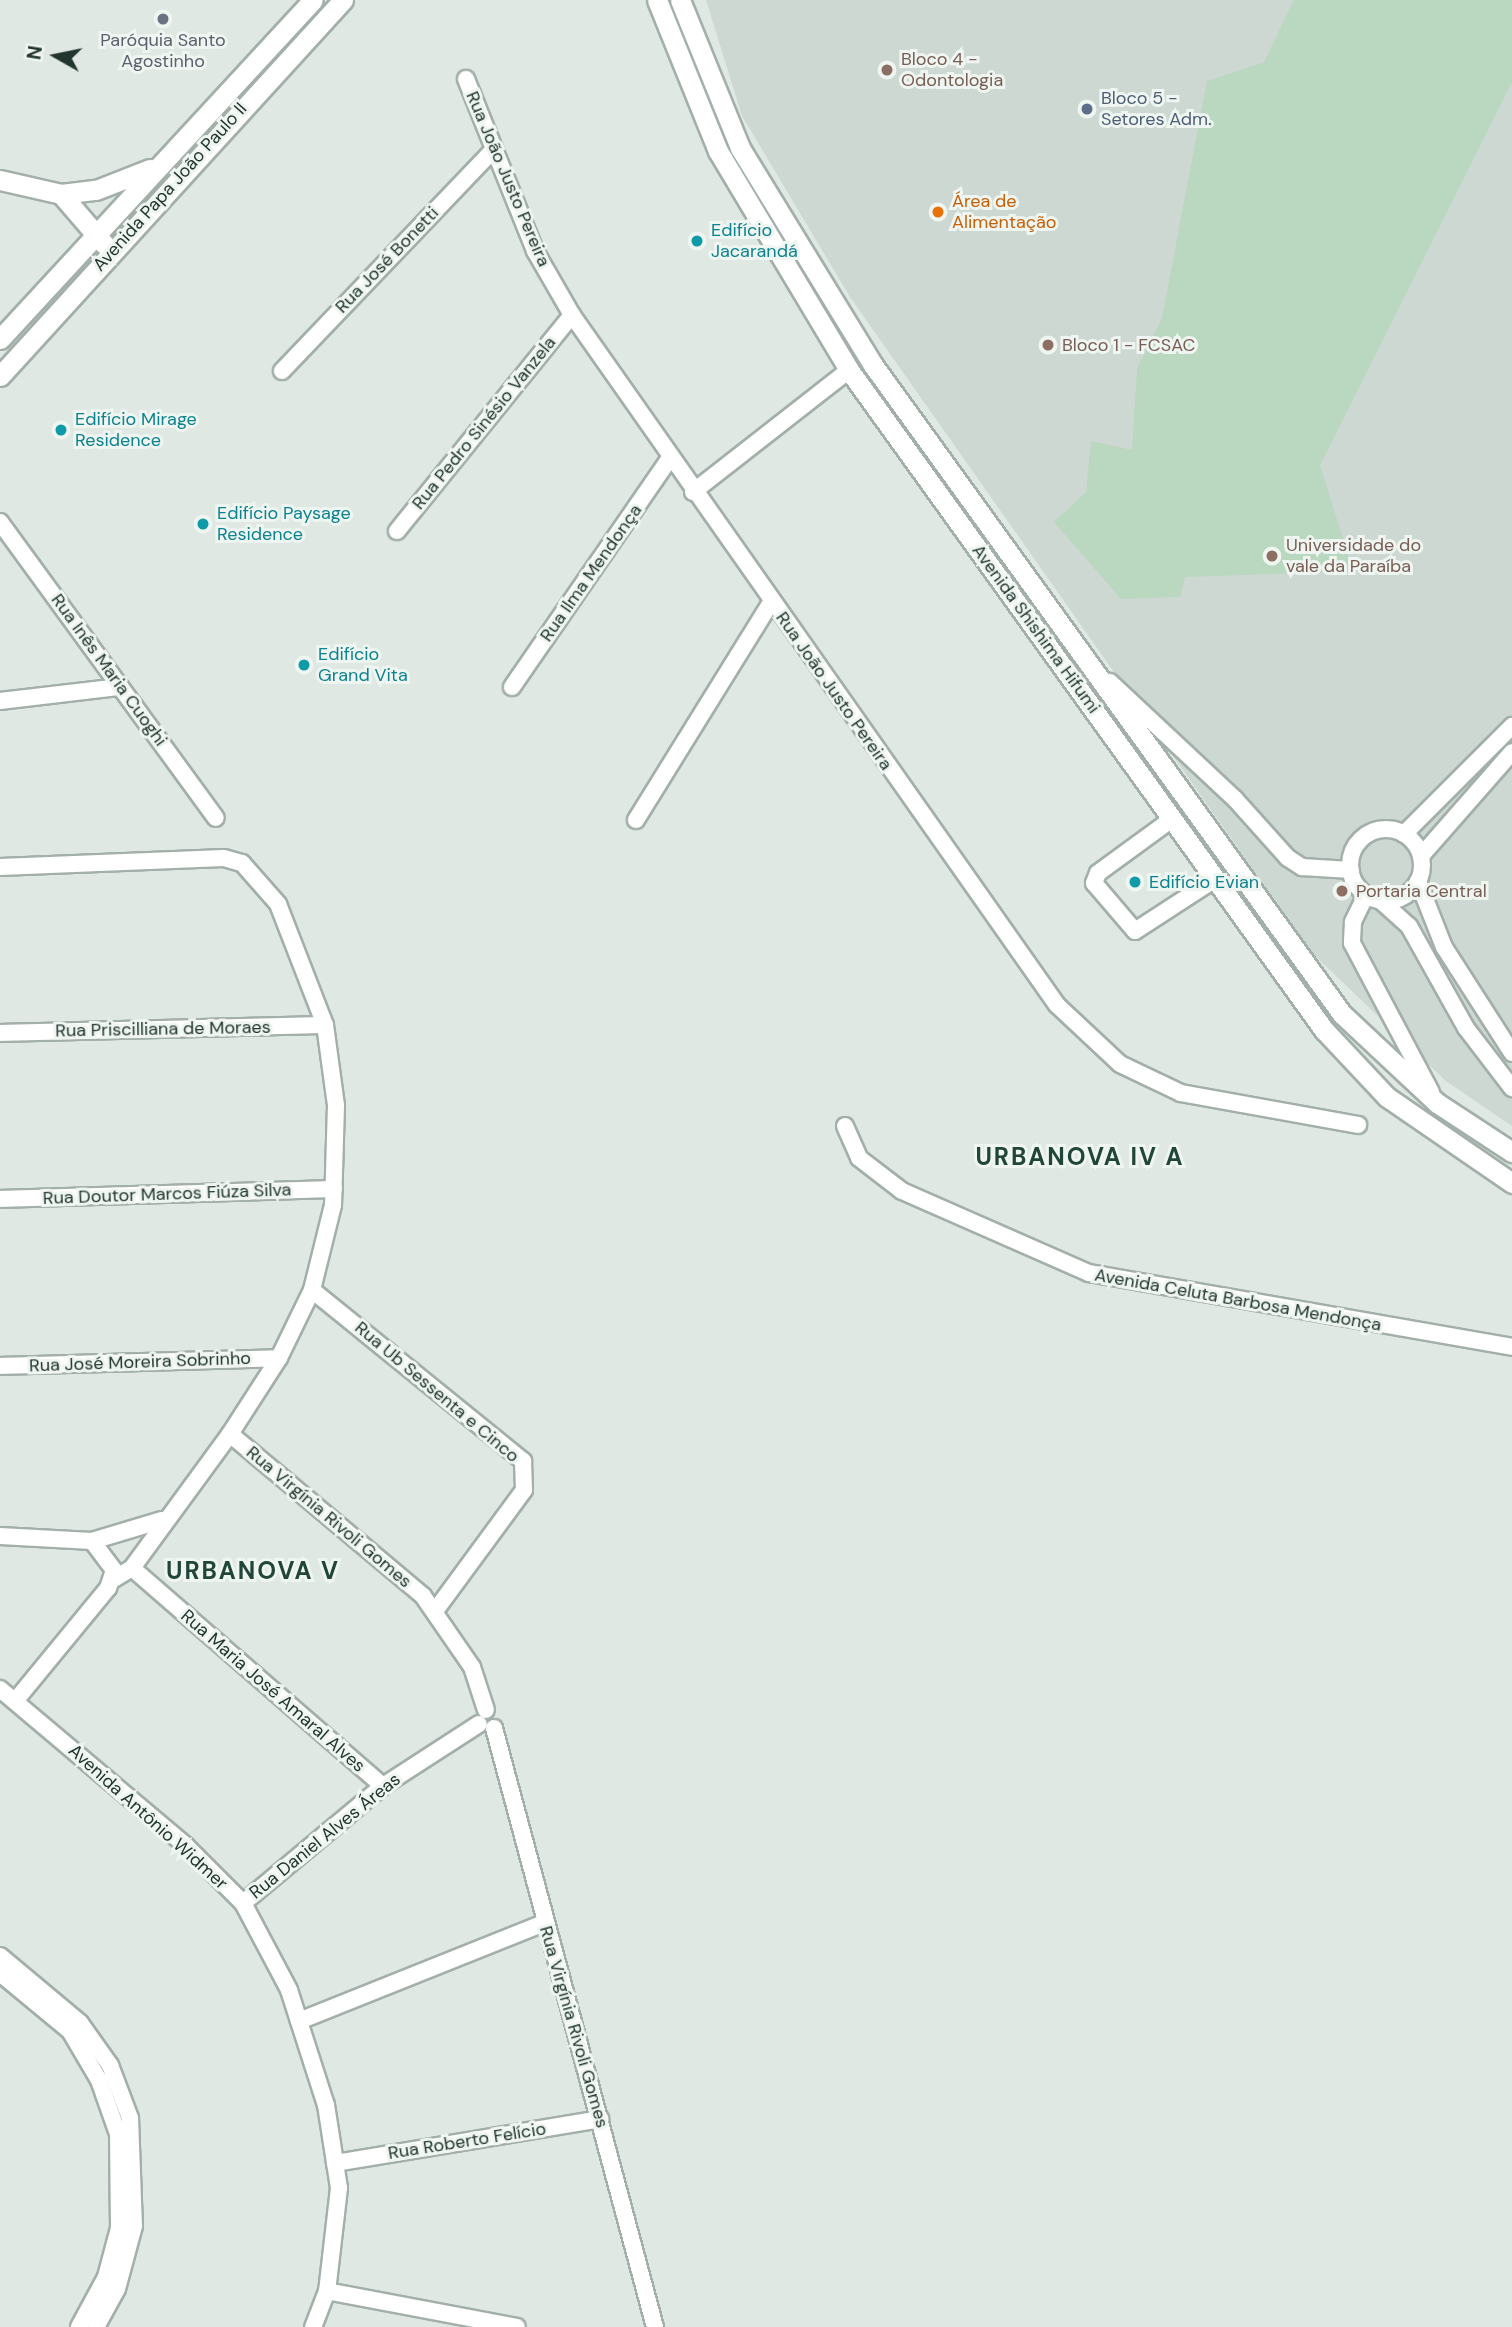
<!DOCTYPE html>
<html>
<head>
<meta charset="utf-8">
<style>
  body { margin:0 }
  #map { position:relative; width:1512px; height:2327px; overflow:hidden; background:#dfe8e3; font-family:"DM Sans",sans-serif }
  div>[style] { position:absolute }
  .built>* { inset:0; background:#cdd8d2 }
  .green>* { inset:0; background:#bad7bf }
  .roads { filter:drop-shadow(2px 0 #a3afa9) drop-shadow(-2px 0 #a3afa9) drop-shadow(0 2px #a3afa9) drop-shadow(0 -2px #a3afa9) }
  .minor>* { height:16px; margin:-8px; padding:0 8px; transform-origin:8px; border-radius:8px; background:#fff }
  .minor>.ring { margin:-8px; padding:0; box-sizing:content-box; background:none; border:16px solid #fff; border-radius:50% }
  .tertiary>* { height:19px; margin:-9.5px; padding:0 9.5px; transform-origin:9.5px; border-radius:9.5px; background:#fff }
  .dots>* { width:19px; height:19px; translate:-50% -50%; box-sizing:border-box; border:4px solid #eff5f1; border-radius:50% }
  span { translate:-50% -50%; white-space:nowrap; text-align:center; line-height:1.15; -webkit-text-stroke:6px #eff5f1; paint-order:stroke }
  .worship-label { font-size:18px; color:#5b616d }
  .education-label { font-size:18px; color:#785e54 }
  .left { translate:0 -50%; text-align:left }
  .service-label { font-size:18px; color:#4e5e75 }
  .street-label { font-size:18px; color:#22362f }
  .food-label { font-size:18px; color:#c56008 }
  .culture-label { font-size:18px; color:#0d838f }
  .district-label { font-size:24px; color:#214539; font-weight:700; letter-spacing:2px }
  .north { position:absolute; left:21px; top:21px; width:70px; height:70px; -webkit-text-stroke:5px #eff5f1; paint-order:stroke; rotate:279deg; font-size:19px; font-weight:700; line-height:28px; text-align:center; color:#22362f }
  .north::after { content:''; display:block; margin:auto; width:24px; height:32px; background:#22362f; clip-path:polygon(50% 0,100% 100%,50% 72%,0 100%) }
</style>
</head>
<body>
<div id="map">
  <div class="built">
    <i style="clip-path:polygon(706px 0,1512px 0,1512px 1126px,1446px 1081px,1311px 952px,850px 297px,742px 116px)"></i>
  </div>
  <div class="green">
    <i style="clip-path:polygon(1294px 0,1512px 0,1512px 82px,1320px 465px,1353px 571px,1185px 577px,1180px 597px,1121px 599px,1054px 522px,1086px 492px,1091px 441px,1132px 450px,1137px 369px,1162px 318px,1207px 81px,1264px 62px)"></i>
  </div>
  <div class="roads">
    <div class="minor">
      <i style="left:466px;top:79px;width:185px;rotate:68.1deg"></i>
      <i style="left:535px;top:251px;width:74px;rotate:60deg"></i>
      <i style="left:572px;top:315px;width:843px;rotate:54.9deg"></i>
      <i style="left:1057px;top:1005px;width:86px;rotate:43.1deg"></i>
      <i style="left:1120px;top:1064px;width:68px;rotate:25.4deg"></i>
      <i style="left:1181px;top:1093px;width:180px;rotate:10.2deg"></i>
      <i style="left:282px;top:371px;width:306px;rotate:-46.3deg"></i>
      <i style="left:693px;top:492px;width:198px;rotate:-38deg"></i>
      <i style="left:0;top:522px;width:366px;rotate:53.9deg"></i>
      <i style="left:397px;top:531px;width:278px;rotate:-51deg"></i>
      <i style="left:1110px;top:682px;width:171px;rotate:43.1deg"></i>
      <i style="left:1235px;top:799px;width:79px;rotate:48.1deg"></i>
      <i style="left:1288px;top:858px;width:17px;rotate:33deg"></i>
      <i style="left:1302px;top:867px;width:49px;rotate:3.5deg"></i>
      <i style="left:512px;top:687px;width:277px;rotate:-55.4deg"></i>
      <i style="left:0;top:701px;width:121px;rotate:-6.7deg"></i>
      <i style="left:1172px;top:819px;width:92px;rotate:143.9deg"></i>
      <i style="left:1098px;top:873px;width:11px;rotate:112deg"></i>
      <i style="left:1094px;top:883px;width:63px;rotate:49.5deg"></i>
      <i style="left:1135px;top:931px;width:95px;rotate:-33deg"></i>
      <i style="left:636px;top:820px;width:256px;rotate:-58.2deg"></i>
      <i class="ring" style="left:1350px;top:829px;width:56px;height:56px"></i>
      <i style="left:1404px;top:834px;width:153px;rotate:-45deg"></i>
      <i style="left:1421px;top:856px;width:138px;rotate:-48.8deg"></i>
      <i style="left:0;top:867px;width:224px;rotate:-2.3deg"></i>
      <i style="left:224px;top:858px;width:19px;rotate:16deg"></i>
      <i style="left:242px;top:863px;width:55px;rotate:48.7deg"></i>
      <i style="left:278px;top:904px;width:130px;rotate:68.8deg"></i>
      <i style="left:325px;top:1025px;width:81px;rotate:82.2deg"></i>
      <i style="left:336px;top:1105px;width:100px;rotate:91.7deg"></i>
      <i style="left:333px;top:1205px;width:88px;rotate:103.9deg"></i>
      <i style="left:312px;top:1290px;width:76px;rotate:115.9deg"></i>
      <i style="left:279px;top:1358px;width:90px;rotate:122.8deg"></i>
      <i style="left:230px;top:1434px;width:166px;rotate:126.2deg"></i>
      <i style="left:132px;top:1568px;width:21px;rotate:149deg"></i>
      <i style="left:1418px;top:881px;width:71px;rotate:68.5deg"></i>
      <i style="left:1444px;top:947px;width:126px;rotate:57.3deg"></i>
      <i style="left:1366px;top:895px;width:30px;rotate:116deg"></i>
      <i style="left:1353px;top:922px;width:21px;rotate:93deg"></i>
      <i style="left:1352px;top:943px;width:169px;rotate:62.1deg"></i>
      <i style="left:1380px;top:900px;width:39px;rotate:42deg"></i>
      <i style="left:1409px;top:926px;width:117px;rotate:60.8deg"></i>
      <i style="left:1466px;top:1028px;width:76px;rotate:52.5deg"></i>
      <i style="left:0;top:1033px;width:325px;rotate:-1.4deg"></i>
      <i style="left:845px;top:1126px;width:35px;rotate:66deg"></i>
      <i style="left:859px;top:1158px;width:54px;rotate:37.5deg"></i>
      <i style="left:902px;top:1191px;width:204px;rotate:23.7deg"></i>
      <i style="left:1089px;top:1273px;width:429px;rotate:9.9deg"></i>
      <i style="left:0;top:1199px;width:334px;rotate:-1.7deg"></i>
      <i style="left:312px;top:1290px;width:272px;rotate:39deg"></i>
      <i style="left:523px;top:1461px;width:29px;rotate:88deg"></i>
      <i style="left:524px;top:1490px;width:149px;rotate:126.3deg"></i>
      <i style="left:0;top:1366px;width:279px;rotate:-1.6deg"></i>
      <i style="left:230px;top:1434px;width:252px;rotate:40deg"></i>
      <i style="left:423px;top:1596px;width:86px;rotate:55.4deg"></i>
      <i style="left:472px;top:1667px;width:45px;rotate:72deg"></i>
      <i style="left:0;top:1536px;width:92px;rotate:3.1deg"></i>
      <i style="left:92px;top:1541px;width:36px;rotate:53deg"></i>
      <i style="left:114px;top:1570px;width:19px;rotate:108deg"></i>
      <i style="left:108px;top:1588px;width:145px;rotate:129.4deg"></i>
      <i style="left:92px;top:1541px;width:73px;rotate:-16.7deg"></i>
      <i style="left:132px;top:1568px;width:332px;rotate:41deg"></i>
      <i style="left:0;top:1689px;width:242px;rotate:40.1deg"></i>
      <i style="left:185px;top:1845px;width:82px;rotate:45deg"></i>
      <i style="left:243px;top:1903px;width:98px;rotate:62.1deg"></i>
      <i style="left:289px;top:1990px;width:121px;rotate:72.2deg"></i>
      <i style="left:326px;top:2105px;width:84px;rotate:81.1deg"></i>
      <i style="left:339px;top:2188px;width:104px;rotate:96.6deg"></i>
      <i style="left:327px;top:2291px;width:39px;rotate:111deg"></i>
      <i style="left:494px;top:1728px;width:620px;rotate:74.96deg"></i>
      <i style="left:243px;top:1903px;width:182px;rotate:-39.9deg"></i>
      <i style="left:383px;top:1786px;width:114px;rotate:-32.9deg"></i>
      <i style="left:0;top:1956px;width:104px;rotate:39.9deg"></i>
      <i style="left:80px;top:2023px;width:52px;rotate:54.5deg"></i>
      <i style="left:110px;top:2065px;width:57px;rotate:69.3deg"></i>
      <i style="left:130px;top:2118px;width:108px;rotate:87.9deg"></i>
      <i style="left:134px;top:2226px;width:65px;rotate:105.1deg"></i>
      <i style="left:117px;top:2289px;width:43px;rotate:118.9deg"></i>
      <i style="left:0;top:1973px;width:91px;rotate:39.6deg"></i>
      <i style="left:70px;top:2031px;width:57px;rotate:59.4deg"></i>
      <i style="left:99px;top:2080px;width:57px;rotate:70.6deg"></i>
      <i style="left:118px;top:2134px;width:94px;rotate:89.4deg"></i>
      <i style="left:119px;top:2228px;width:51px;rotate:104.9deg"></i>
      <i style="left:106px;top:2277px;width:57px;rotate:118.4deg"></i>
      <i style="left:299px;top:2021px;width:264px;rotate:-21.8deg"></i>
      <i style="left:335px;top:2163px;width:269px;rotate:-9.4deg"></i>
      <i style="left:327px;top:2291px;width:193px;rotate:10.7deg"></i>
    </div>
    <div class="tertiary">
      <i style="left:657px;top:0;width:163px;rotate:68deg"></i>
      <i style="left:718px;top:151px;width:255px;rotate:59.1deg"></i>
      <i style="left:849px;top:370px;width:813px;rotate:54.26deg"></i>
      <i style="left:1324px;top:1030px;width:92px;rotate:46.8deg"></i>
      <i style="left:1387px;top:1097px;width:152px;rotate:34.5deg"></i>
      <i style="left:680px;top:0;width:160px;rotate:67.9deg"></i>
      <i style="left:740px;top:148px;width:255px;rotate:58.5deg"></i>
      <i style="left:873px;top:365px;width:801px;rotate:54.15deg"></i>
      <i style="left:1342px;top:1014px;width:130px;rotate:43.1deg"></i>
      <i style="left:1437px;top:1103px;width:90px;rotate:33.2deg"></i>
      <i style="left:0;top:180px;width:63px;rotate:12.9deg"></i>
      <i style="left:61px;top:194px;width:35px;rotate:-7deg"></i>
      <i style="left:96px;top:190px;width:58px;rotate:-21.3deg"></i>
      <i style="left:61px;top:194px;width:66px;rotate:49.3deg"></i>
      <i style="left:0;top:339px;width:461px;rotate:-47.3deg"></i>
      <i style="left:0;top:376px;width:509px;rotate:-47.63deg"></i>
    </div>
  </div>
  <div class="dots">
    <i style="left:163px;top:19px;background:#6b7280"></i>
    <i style="left:887px;top:70px;background:#8d6e63"></i>
    <i style="left:1087px;top:109px;background:#5c6f8a"></i>
    <i style="left:938px;top:212px;background:#e8710a"></i>
    <i style="left:697px;top:241px;background:#0f9aa8"></i>
    <i style="left:1048px;top:345px;background:#8d6e63"></i>
    <i style="left:61px;top:430px;background:#0f9aa8"></i>
    <i style="left:203px;top:524px;background:#0f9aa8"></i>
    <i style="left:1272px;top:556px;background:#8d6e63"></i>
    <i style="left:304px;top:665px;background:#0f9aa8"></i>
    <i style="left:1135px;top:882px;background:#0f9aa8"></i>
    <i style="left:1342px;top:891px;background:#8d6e63"></i>
  </div>
  <div class="worship-label">
    <span style="left:163px;top:51px">Paróquia Santo<br>Agostinho</span>
  </div>
  <div class="education-label">
    <span class="left" style="left:901px;top:70px">Bloco 4 -<br>Odontologia</span>
    <span class="left" style="left:1062px;top:345px">Bloco 1 - FCSAC</span>
    <span class="left" style="left:1286px;top:556px">Universidade do<br>vale da Paraíba</span>
    <span class="left" style="left:1356px;top:891px">Portaria Central</span>
  </div>
  <div class="service-label">
    <span class="left" style="left:1101px;top:109px">Bloco 5 -<br>Setores Adm.</span>
  </div>
  <div class="street-label">
    <span style="left:508px;top:179px;rotate:67deg">Rua João Justo Pereira</span>
    <span style="left:170px;top:187px;rotate:-48deg">Avenida Papa João Paulo II</span>
    <span style="left:387px;top:260px;rotate:-46deg">Rua José Bonetti</span>
    <span style="left:484px;top:423px;rotate:-51deg">Rua Pedro Sinésio Vanzela</span>
    <span style="left:591px;top:573px;rotate:-55deg">Rua Ilma Mendonça</span>
    <span style="left:1036px;top:629px;rotate:54deg">Avenida Shishima Hifumi</span>
    <span style="left:109px;top:670px;rotate:54deg">Rua Inês Maria Cuoghi</span>
    <span style="left:834px;top:691px;rotate:55deg">Rua João Justo Pereira</span>
    <span style="left:163px;top:1029px;rotate:-1deg">Rua Priscilliana de Moraes</span>
    <span style="left:167px;top:1194px;rotate:-2deg">Rua Doutor Marcos Fiúza Silva</span>
    <span style="left:1238px;top:1300px;rotate:10deg">Avenida Celuta Barbosa Mendonça</span>
    <span style="left:140px;top:1362px;rotate:-2deg">Rua José Moreira Sobrinho</span>
    <span style="left:437px;top:1392px;rotate:40deg">Rua Ub Sessenta e Cinco</span>
    <span style="left:329px;top:1517px;rotate:40deg">Rua Virgínia Rivoli Gomes</span>
    <span style="left:273px;top:1691px;rotate:41deg">Rua Maria José Amaral Alves</span>
    <span style="left:148px;top:1817px;rotate:42deg">Avenida Antônio Widmer</span>
    <span style="left:325px;top:1836px;rotate:-39deg">Rua Daniel Alves Áreas</span>
    <span style="left:574px;top:2027px;rotate:74deg">Rua Virgínia Rivoli Gomes</span>
    <span style="left:467px;top:2141px;rotate:-9deg">Rua Roberto Felício</span>
  </div>
  <div class="food-label">
    <span class="left" style="left:952px;top:212px">Área de<br>Alimentação</span>
  </div>
  <div class="culture-label">
    <span class="left" style="left:711px;top:241px">Edifício<br>Jacarandá</span>
    <span class="left" style="left:75px;top:430px">Edifício Mirage<br>Residence</span>
    <span class="left" style="left:217px;top:524px">Edifício Paysage<br>Residence</span>
    <span class="left" style="left:318px;top:665px">Edifício<br>Grand Vita</span>
    <span class="left" style="left:1149px;top:882px">Edifício Evian</span>
  </div>
  <div class="district-label">
    <span style="left:1080px;top:1157px">URBANOVA IV A</span>
    <span style="left:253px;top:1571px">URBANOVA V</span>
  </div>
  <div class="north">N</div>
</div>
</body>
</html>
